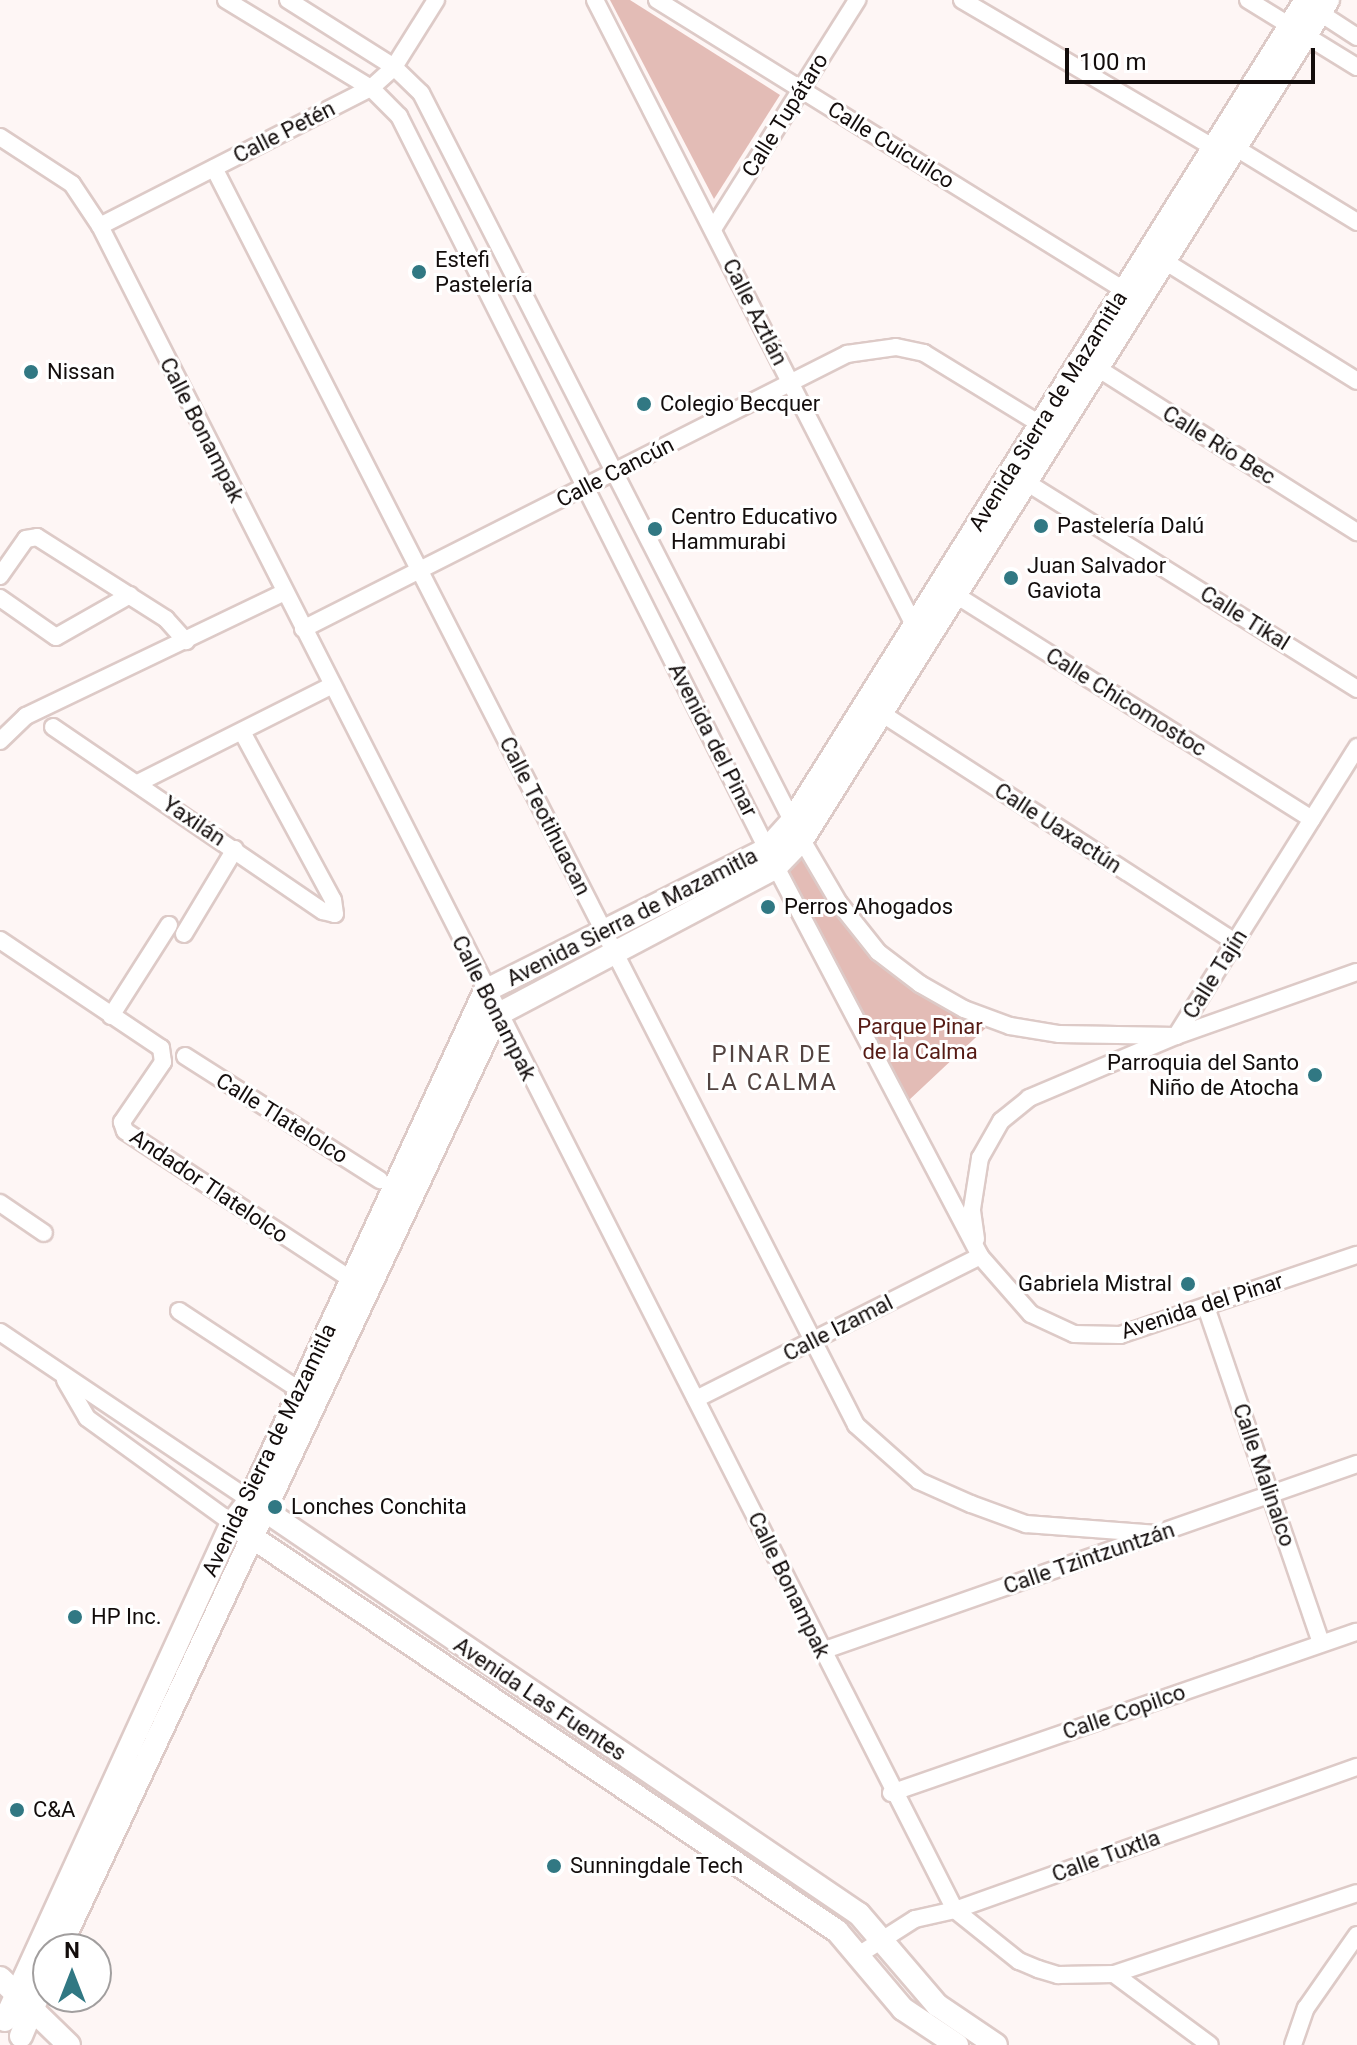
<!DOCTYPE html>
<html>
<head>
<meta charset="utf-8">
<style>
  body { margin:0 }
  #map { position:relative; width:1357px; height:2045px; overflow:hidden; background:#fef6f5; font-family:Roboto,sans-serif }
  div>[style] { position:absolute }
  .green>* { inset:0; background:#e3bcb6 }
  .roads { filter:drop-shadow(2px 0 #ddcac7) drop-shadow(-2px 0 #ddcac7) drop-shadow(0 2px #ddcac7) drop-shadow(0 -2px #ddcac7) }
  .street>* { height:16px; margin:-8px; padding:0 8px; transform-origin:8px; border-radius:8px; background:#fff }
  .secondary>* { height:22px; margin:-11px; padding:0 11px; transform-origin:11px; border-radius:11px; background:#fff }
  .dots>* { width:22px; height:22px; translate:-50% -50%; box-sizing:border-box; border:4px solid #fff; border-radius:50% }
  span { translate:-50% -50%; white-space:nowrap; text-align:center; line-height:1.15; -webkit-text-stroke:6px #fff; paint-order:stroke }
  .street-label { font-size:22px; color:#130d0c }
  .poi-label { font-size:22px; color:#130d0c }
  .left { translate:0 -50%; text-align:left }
  .right { translate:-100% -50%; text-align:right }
  .park-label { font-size:22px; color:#561b15 }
  .neighbourhood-label { font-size:24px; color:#534441; letter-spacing:2px }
  .north { position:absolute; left:32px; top:1933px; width:80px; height:80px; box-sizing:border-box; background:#fff; border:2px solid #a19e9e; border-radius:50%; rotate:0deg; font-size:22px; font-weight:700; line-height:32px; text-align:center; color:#130d0c }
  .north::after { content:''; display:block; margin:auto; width:28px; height:36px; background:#317883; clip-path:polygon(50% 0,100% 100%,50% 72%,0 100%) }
  .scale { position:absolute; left:1065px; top:48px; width:250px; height:36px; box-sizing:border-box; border:4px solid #130d0c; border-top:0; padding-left:10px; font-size:24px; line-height:28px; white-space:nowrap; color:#130d0c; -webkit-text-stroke:6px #fff; paint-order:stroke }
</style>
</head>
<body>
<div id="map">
  <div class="green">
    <i style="clip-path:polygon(610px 0,630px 0,780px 95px,714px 199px)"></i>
    <i style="clip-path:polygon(801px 849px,889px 967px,925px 997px,989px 1025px,908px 1101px,783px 867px)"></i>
  </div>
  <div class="roads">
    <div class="street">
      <i style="left:226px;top:0;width:170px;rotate:31.3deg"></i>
      <i style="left:371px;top:88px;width:40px;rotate:45deg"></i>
      <i style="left:399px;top:116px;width:840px;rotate:63.34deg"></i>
      <i style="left:776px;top:867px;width:439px;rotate:62.3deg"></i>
      <i style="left:980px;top:1256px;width:77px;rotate:48.7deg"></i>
      <i style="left:1031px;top:1314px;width:47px;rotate:24.9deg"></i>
      <i style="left:1074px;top:1334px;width:46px;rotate:1.2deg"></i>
      <i style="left:1120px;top:1335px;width:250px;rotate:-18.7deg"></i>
      <i style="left:288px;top:0;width:125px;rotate:32.3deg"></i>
      <i style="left:394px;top:67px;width:37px;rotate:44deg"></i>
      <i style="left:421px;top:93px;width:839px;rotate:62.98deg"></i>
      <i style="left:802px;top:840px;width:73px;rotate:59.6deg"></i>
      <i style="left:839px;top:903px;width:63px;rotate:51.5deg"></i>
      <i style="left:878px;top:952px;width:53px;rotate:37.3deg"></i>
      <i style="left:920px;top:984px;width:51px;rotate:29.6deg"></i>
      <i style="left:964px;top:1009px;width:49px;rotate:20.3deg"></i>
      <i style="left:1010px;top:1026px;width:50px;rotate:9.3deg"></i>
      <i style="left:1059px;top:1034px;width:117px;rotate:1deg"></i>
      <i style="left:1176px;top:1036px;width:192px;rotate:-19.5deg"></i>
      <i style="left:595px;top:0;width:702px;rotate:62.96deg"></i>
      <i style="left:657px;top:0;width:550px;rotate:31.84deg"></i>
      <i style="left:962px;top:0;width:291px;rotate:30.4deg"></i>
      <i style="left:1213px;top:147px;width:23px;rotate:2deg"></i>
      <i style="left:1236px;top:148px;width:142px;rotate:31.4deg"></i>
      <i style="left:1248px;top:0;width:128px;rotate:31.6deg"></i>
      <i style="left:1311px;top:7px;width:55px;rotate:33.1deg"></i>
      <i style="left:0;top:137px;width:86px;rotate:33.1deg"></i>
      <i style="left:72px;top:184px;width:50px;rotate:56.3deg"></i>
      <i style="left:100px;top:226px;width:1889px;rotate:63.08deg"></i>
      <i style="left:955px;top:1910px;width:82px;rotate:38.6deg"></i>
      <i style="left:1019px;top:1961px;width:21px;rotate:23deg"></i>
      <i style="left:1038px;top:1969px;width:21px;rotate:17deg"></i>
      <i style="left:1058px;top:1975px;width:56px;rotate:-1deg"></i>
      <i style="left:1114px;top:1974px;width:256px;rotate:-18.4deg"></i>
      <i style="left:214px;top:168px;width:1411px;rotate:62.94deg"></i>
      <i style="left:856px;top:1425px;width:84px;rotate:41.6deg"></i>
      <i style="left:919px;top:1481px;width:57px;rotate:23.9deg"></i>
      <i style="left:971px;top:1504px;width:59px;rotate:20deg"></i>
      <i style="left:1026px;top:1524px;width:132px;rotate:4.3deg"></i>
      <i style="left:100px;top:226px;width:304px;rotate:-27deg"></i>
      <i style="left:371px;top:88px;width:31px;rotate:-42deg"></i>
      <i style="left:394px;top:67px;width:79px;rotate:-57.9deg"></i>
      <i style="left:713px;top:229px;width:271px;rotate:-57.8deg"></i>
      <i style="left:1158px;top:257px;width:234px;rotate:31.9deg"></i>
      <i style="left:1091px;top:364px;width:315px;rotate:32.3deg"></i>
      <i style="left:1018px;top:477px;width:400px;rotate:32deg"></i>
      <i style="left:0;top:576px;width:45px;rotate:-54.9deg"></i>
      <i style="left:26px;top:539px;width:11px;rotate:-10deg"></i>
      <i style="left:37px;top:537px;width:153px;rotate:32.4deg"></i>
      <i style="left:166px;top:619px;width:30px;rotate:48deg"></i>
      <i style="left:948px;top:590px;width:430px;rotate:32.2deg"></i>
      <i style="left:0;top:598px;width:68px;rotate:34.9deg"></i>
      <i style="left:56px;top:637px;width:85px;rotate:-29.6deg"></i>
      <i style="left:303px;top:629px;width:610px;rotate:-26.82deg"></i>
      <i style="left:847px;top:354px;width:49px;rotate:-8.1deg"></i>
      <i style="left:896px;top:347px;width:29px;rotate:12deg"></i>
      <i style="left:924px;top:353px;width:145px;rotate:31.5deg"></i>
      <i style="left:881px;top:713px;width:422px;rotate:32.9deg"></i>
      <i style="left:53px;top:727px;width:327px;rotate:34.3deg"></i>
      <i style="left:323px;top:911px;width:12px;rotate:14deg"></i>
      <i style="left:335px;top:914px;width:14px;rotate:-98deg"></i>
      <i style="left:333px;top:900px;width:191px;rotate:-118.4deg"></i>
      <i style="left:0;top:741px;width:36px;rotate:-44deg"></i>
      <i style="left:26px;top:716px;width:285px;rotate:-25.6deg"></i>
      <i style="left:138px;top:783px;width:216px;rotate:-26.7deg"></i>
      <i style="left:184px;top:934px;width:99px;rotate:-59deg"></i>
      <i style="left:0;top:940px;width:194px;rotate:33.9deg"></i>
      <i style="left:161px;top:1048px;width:14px;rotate:82deg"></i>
      <i style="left:163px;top:1062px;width:73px;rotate:124.3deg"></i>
      <i style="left:122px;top:1122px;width:9px;rotate:72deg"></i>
      <i style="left:125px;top:1131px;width:279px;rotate:33.3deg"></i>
      <i style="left:111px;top:1016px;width:108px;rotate:-57.5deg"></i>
      <i style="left:185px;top:1056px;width:231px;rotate:32.5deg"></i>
      <i style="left:0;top:1203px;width:53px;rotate:34.3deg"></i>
      <i style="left:976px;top:1239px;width:30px;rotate:-98deg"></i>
      <i style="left:972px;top:1209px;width:52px;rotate:-81.1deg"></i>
      <i style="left:980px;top:1158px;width:43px;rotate:-60.4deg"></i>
      <i style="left:1001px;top:1121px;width:36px;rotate:-39deg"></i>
      <i style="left:1029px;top:1098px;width:160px;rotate:-22.9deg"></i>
      <i style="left:1176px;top:1036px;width:341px;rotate:-57.9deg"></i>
      <i style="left:1206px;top:1307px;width:355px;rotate:71.1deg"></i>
      <i style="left:179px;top:1311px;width:146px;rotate:33.3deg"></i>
      <i style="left:0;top:1332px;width:301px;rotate:33.9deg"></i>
      <i style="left:65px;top:1380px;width:44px;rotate:59.9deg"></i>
      <i style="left:87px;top:1418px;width:179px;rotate:35.9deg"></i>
      <i style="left:696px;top:1399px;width:318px;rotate:-26.7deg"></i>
      <i style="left:822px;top:1651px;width:567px;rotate:-19.27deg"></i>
      <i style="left:891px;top:1793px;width:493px;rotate:-19.1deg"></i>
      <i style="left:860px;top:1954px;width:65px;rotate:-32.5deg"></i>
      <i style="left:915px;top:1919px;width:41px;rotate:-12.7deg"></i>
      <i style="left:955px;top:1910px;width:427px;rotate:-19.6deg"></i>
      <i style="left:1114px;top:1974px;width:119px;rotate:36.5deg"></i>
      <i style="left:1293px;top:2045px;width:39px;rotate:-71deg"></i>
      <i style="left:1306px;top:2008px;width:89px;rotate:-55.1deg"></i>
    </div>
    <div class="secondary">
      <i style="left:254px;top:1503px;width:731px;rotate:34.19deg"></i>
      <i style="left:859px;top:1914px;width:120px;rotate:49.4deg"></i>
      <i style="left:937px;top:2005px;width:71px;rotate:34.1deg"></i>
      <i style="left:240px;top:1529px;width:720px;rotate:33.96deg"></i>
      <i style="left:837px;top:1931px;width:102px;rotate:49.8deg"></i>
      <i style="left:903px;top:2009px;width:65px;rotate:33.7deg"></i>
      <i style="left:59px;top:1949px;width:1032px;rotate:-64.88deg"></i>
      <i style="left:497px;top:1015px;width:316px;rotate:-27.9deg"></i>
      <i style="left:776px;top:867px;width:37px;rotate:-46deg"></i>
      <i style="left:802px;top:840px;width:991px;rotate:-57.95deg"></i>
      <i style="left:0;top:1978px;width:96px;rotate:44.2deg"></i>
      <i style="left:5px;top:2020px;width:546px;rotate:-65.45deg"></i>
      <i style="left:232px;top:1523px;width:29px;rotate:-52deg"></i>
      <i style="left:250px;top:1500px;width:561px;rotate:-65.22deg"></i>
      <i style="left:485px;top:991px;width:316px;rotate:-26.7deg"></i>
      <i style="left:767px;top:849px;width:38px;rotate:-48deg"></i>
      <i style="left:792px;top:821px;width:969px;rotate:-57.95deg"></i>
      <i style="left:21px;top:2036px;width:69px;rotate:-67.1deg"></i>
    </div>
  </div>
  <div class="dots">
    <i style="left:419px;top:272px;background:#317883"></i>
    <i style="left:31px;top:372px;background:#317883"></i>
    <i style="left:644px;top:404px;background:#317883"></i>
    <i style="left:1041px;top:526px;background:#317883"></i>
    <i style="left:655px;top:529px;background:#317883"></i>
    <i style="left:1011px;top:578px;background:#317883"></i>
    <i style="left:768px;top:907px;background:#317883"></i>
    <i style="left:1315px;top:1075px;background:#317883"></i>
    <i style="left:1188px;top:1284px;background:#317883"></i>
    <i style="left:275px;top:1507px;background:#317883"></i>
    <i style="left:75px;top:1617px;background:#317883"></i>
    <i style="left:17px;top:1810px;background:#317883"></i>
    <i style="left:554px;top:1866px;background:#317883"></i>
  </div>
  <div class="street-label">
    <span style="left:785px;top:115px;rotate:-58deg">Calle Tupátaro</span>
    <span style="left:284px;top:132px;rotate:-27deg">Calle Petén</span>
    <span style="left:891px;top:145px;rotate:32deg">Calle Cuicuilco</span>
    <span style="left:755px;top:312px;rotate:63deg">Calle Aztlán</span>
    <span style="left:1048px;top:411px;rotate:-58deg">Avenida Sierra de Mazamitla</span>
    <span style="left:202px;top:430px;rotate:63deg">Calle Bonampak</span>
    <span style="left:1219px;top:445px;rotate:32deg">Calle Río Bec</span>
    <span style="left:615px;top:472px;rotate:-27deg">Calle Cancún</span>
    <span style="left:1245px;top:618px;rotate:32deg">Calle Tikal</span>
    <span style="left:1126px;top:702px;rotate:32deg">Calle Chicomostoc</span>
    <span style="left:713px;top:740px;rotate:63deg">Avenida del Pinar</span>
    <span style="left:545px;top:816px;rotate:63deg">Calle Teotihuacan</span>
    <span style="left:194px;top:821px;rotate:34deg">Yaxilán</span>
    <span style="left:1058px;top:828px;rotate:33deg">Calle Uaxactún</span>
    <span style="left:632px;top:917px;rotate:-27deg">Avenida Sierra de Mazamitla</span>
    <span style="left:1215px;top:974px;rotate:-58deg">Calle Tajín</span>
    <span style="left:494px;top:1008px;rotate:63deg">Calle Bonampak</span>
    <span style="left:282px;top:1118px;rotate:32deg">Calle Tlatelolco</span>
    <span style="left:209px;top:1186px;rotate:34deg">Andador Tlatelolco</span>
    <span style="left:1202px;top:1306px;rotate:-18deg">Avenida del Pinar</span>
    <span style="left:838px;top:1328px;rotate:-27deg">Calle Izamal</span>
    <span style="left:269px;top:1450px;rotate:-64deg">Avenida Sierra de Mazamitla</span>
    <span style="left:1264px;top:1475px;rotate:71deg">Calle Malinalco</span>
    <span style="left:1089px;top:1558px;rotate:-19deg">Calle Tzintzuntzán</span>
    <span style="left:789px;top:1585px;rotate:64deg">Calle Bonampak</span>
    <span style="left:540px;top:1699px;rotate:34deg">Avenida Las Fuentes</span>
    <span style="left:1124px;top:1712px;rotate:-19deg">Calle Copilco</span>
    <span style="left:1106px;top:1856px;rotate:-20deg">Calle Tuxtla</span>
  </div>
  <div class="poi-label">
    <span class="left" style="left:435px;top:272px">Estefi<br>Pastelería</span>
    <span class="left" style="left:47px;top:372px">Nissan</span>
    <span class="left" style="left:660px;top:404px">Colegio Becquer</span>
    <span class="left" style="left:671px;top:529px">Centro Educativo<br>Hammurabi</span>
    <span class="left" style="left:1057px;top:526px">Pastelería Dalú</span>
    <span class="left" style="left:1027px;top:578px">Juan Salvador<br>Gaviota</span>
    <span class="left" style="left:784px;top:907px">Perros Ahogados</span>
    <span class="right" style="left:1299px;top:1075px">Parroquia del Santo<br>Niño de Atocha</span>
    <span class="right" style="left:1172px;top:1284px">Gabriela Mistral</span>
    <span class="left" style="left:291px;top:1507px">Lonches Conchita</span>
    <span class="left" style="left:91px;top:1617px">HP Inc.</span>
    <span class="left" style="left:33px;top:1810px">C&amp;A</span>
    <span class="left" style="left:570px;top:1866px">Sunningdale Tech</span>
  </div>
  <div class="park-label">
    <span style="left:920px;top:1039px">Parque Pinar<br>de la Calma</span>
  </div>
  <div class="neighbourhood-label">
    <span style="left:772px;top:1069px">PINAR DE<br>LA CALMA</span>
  </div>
  <div class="north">N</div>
  <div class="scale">100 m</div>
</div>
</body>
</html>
